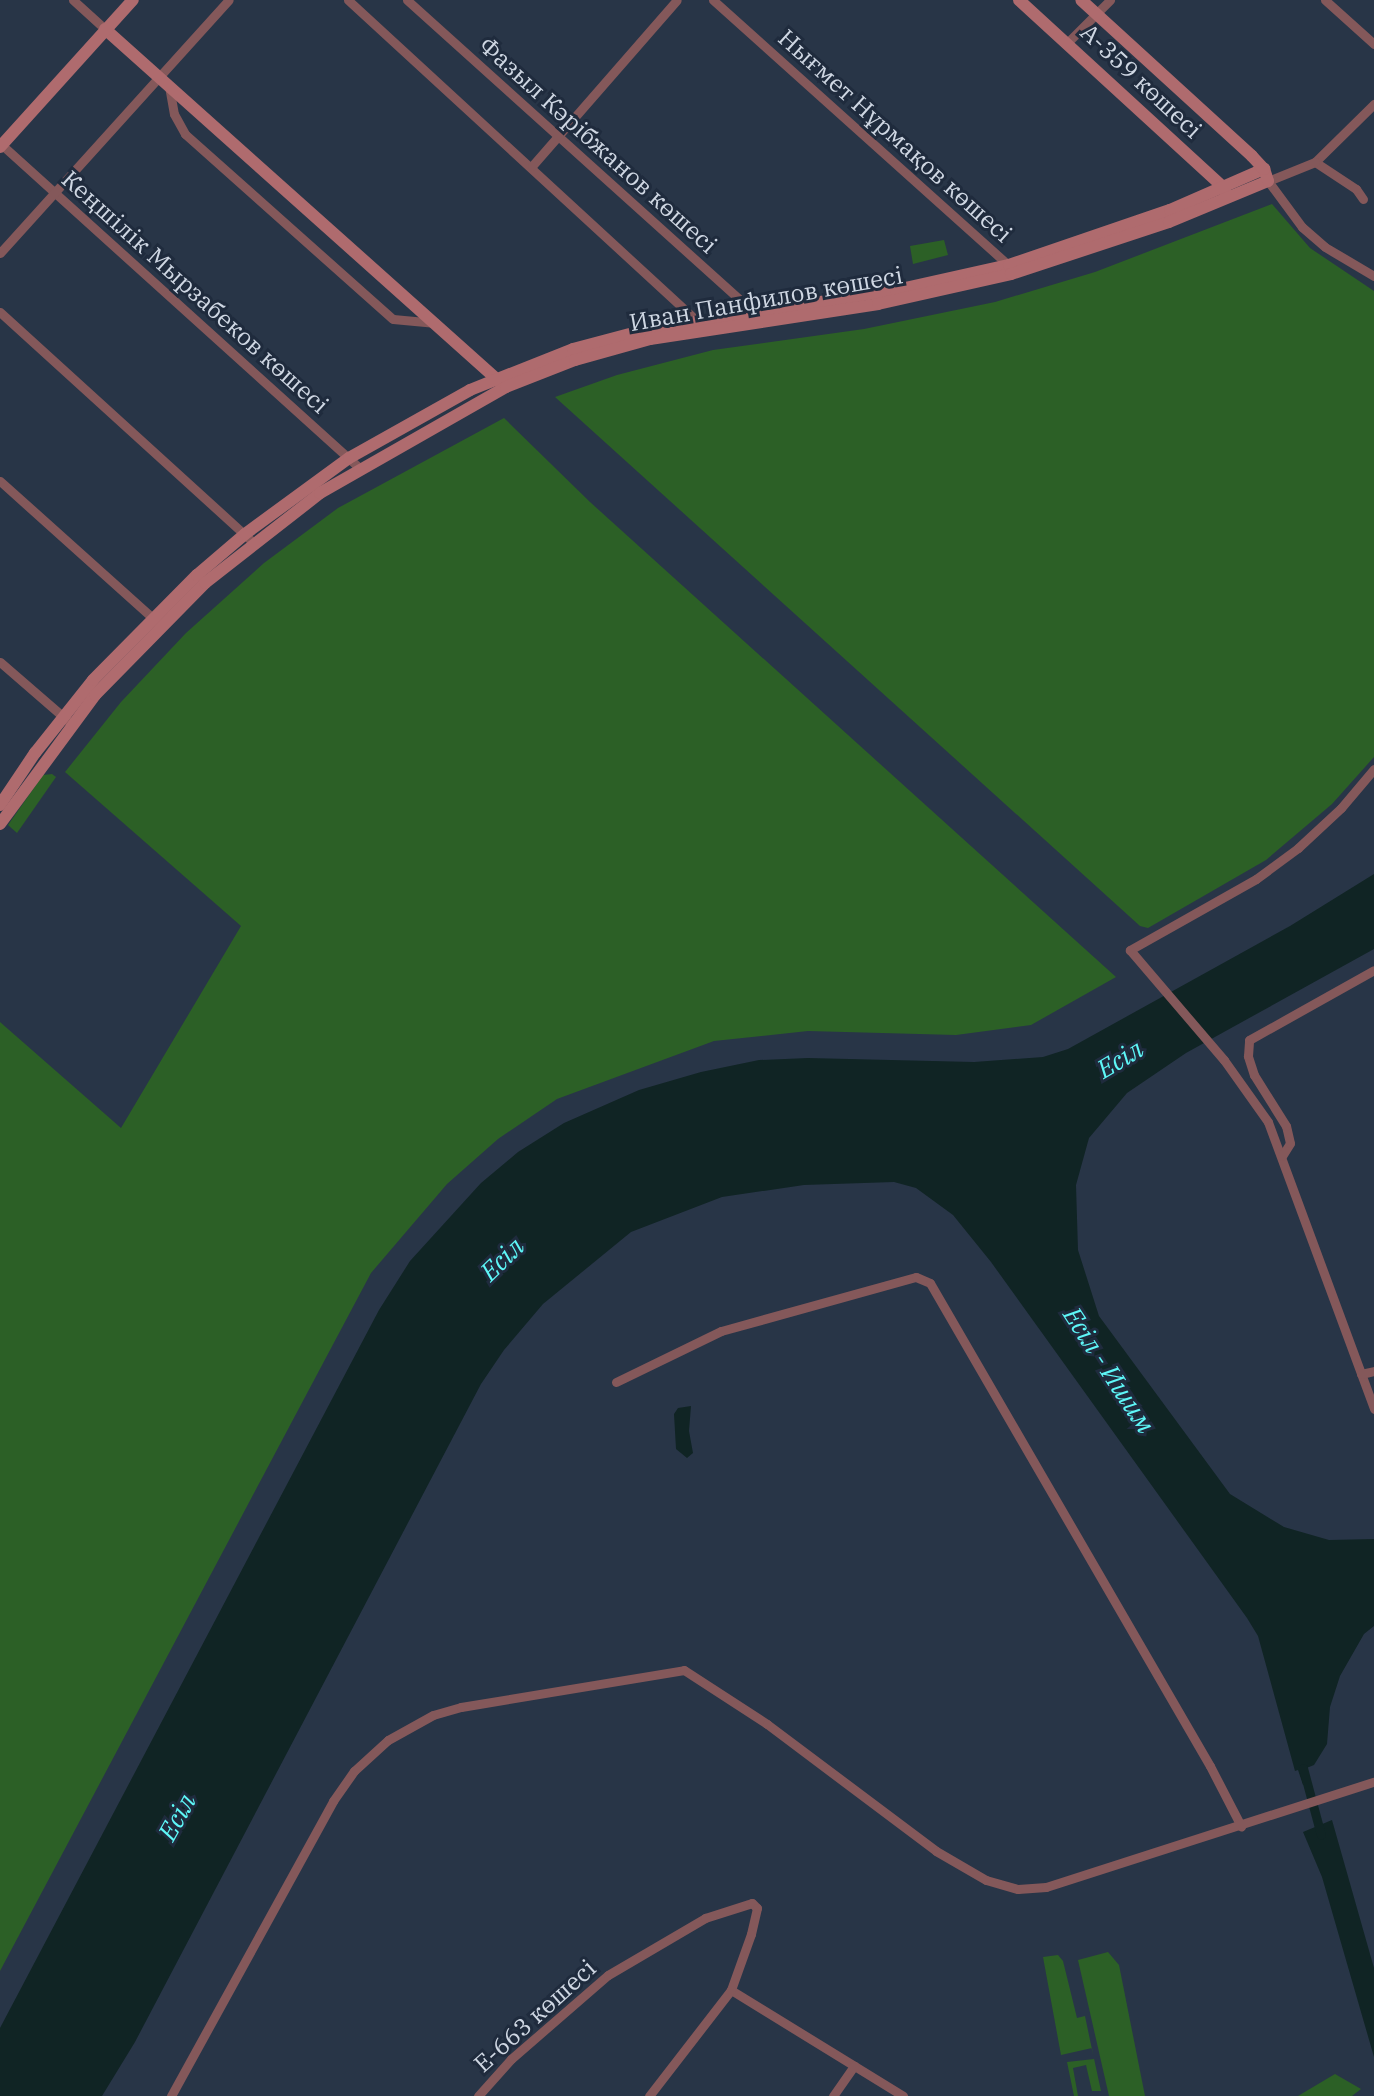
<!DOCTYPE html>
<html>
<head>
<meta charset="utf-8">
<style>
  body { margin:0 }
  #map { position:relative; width:1374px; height:2096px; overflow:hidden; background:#283547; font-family:"IBM Plex Serif",serif }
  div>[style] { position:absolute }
  .green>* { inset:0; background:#2c6026 }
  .water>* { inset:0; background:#102424 }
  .canal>* { height:9px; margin:-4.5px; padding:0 4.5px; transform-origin:4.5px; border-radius:4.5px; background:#102424 }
  .street>* { height:9px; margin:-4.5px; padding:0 4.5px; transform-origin:4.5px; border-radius:4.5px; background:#84585a }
  .secondary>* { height:12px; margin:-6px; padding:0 6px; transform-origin:6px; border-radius:6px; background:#af6b6e }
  span { translate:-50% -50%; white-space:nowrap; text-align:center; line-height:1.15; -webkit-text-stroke:6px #1f2b3d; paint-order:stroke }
  .street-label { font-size:24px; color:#cfd7e3 }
  .water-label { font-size:26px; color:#5ef7f8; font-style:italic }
</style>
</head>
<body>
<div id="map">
  <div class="green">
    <i style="clip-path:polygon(1272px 204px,1310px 248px,1374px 291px,1374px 757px,1332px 804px,1266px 860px,1148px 928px,1140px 926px,555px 397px,617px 375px,713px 350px,864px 329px,995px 302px,1095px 272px)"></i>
    <i style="clip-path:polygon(944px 240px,948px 255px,913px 264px,910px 246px)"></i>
    <i style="clip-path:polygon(504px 418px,590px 502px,1116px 977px,1031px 1025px,956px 1035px,808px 1031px,714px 1041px,557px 1099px,498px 1139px,447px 1184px,371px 1273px,0 1971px,0 1022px,121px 1128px,241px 926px,65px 772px,121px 702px,186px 633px,264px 563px,338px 508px)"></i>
    <i style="clip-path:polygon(52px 774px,56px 777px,17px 833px,8px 825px,43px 775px)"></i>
    <i style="clip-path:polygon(1108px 1952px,1119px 1965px,1145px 2096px,1109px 2096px,1078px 1960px)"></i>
    <i style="clip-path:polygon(1058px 1955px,1063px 1961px,1077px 2018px,1085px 2016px,1090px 2040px,1101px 2091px,1092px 2091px,1086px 2065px,1073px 2068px,1078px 2096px,1074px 2096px,1067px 2062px,1094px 2059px,1092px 2048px,1061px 2055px,1043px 1957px)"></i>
    <i style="clip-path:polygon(1335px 2074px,1361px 2089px,1352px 2096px,1298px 2096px)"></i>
  </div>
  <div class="water">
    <i style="clip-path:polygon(1374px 874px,1374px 949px,1186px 1053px,1127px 1093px,1089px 1138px,1076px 1185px,1078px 1250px,1099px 1316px,1230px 1494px,1284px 1527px,1329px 1540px,1374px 1539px,1374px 1626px,1364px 1634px,1340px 1676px,1330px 1707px,1327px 1744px,1314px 1765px,1304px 1769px,1308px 1783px,1303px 1785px,1298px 1770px,1295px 1771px,1258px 1636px,1247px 1618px,991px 1262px,953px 1215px,916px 1188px,894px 1182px,804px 1185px,722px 1197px,631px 1232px,543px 1304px,504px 1350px,481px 1384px,135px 2042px,102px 2096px,0 2096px,0 2028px,379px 1310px,410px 1261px,481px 1183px,518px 1152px,564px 1123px,639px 1090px,701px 1072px,759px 1060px,808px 1058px,974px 1062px,1043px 1057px,1068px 1049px,1290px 926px)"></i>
    <i style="clip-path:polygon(691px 1406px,689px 1431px,693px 1453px,687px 1458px,676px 1449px,674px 1414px,678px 1408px)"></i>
    <i style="clip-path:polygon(1332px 1820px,1374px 1968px,1374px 2057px,1322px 1877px,1303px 1832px)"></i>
  </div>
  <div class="canal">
    <i style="left:1303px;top:1768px;width:69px;rotate:75deg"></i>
  </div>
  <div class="street">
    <i style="left:73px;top:0;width:43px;rotate:42.2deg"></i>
    <i style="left:348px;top:0;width:481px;rotate:42.6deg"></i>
    <i style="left:407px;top:0;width:471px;rotate:42deg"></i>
    <i style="left:713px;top:0;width:398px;rotate:41.9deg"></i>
    <i style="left:1325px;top:0;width:66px;rotate:41.9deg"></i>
    <i style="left:1067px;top:43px;width:61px;rotate:-45deg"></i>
    <i style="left:169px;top:86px;width:28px;rotate:80deg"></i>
    <i style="left:174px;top:114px;width:23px;rotate:61deg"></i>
    <i style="left:185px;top:134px;width:278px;rotate:41.7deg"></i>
    <i style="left:393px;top:319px;width:43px;rotate:5.3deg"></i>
    <i style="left:2px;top:145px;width:482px;rotate:42.1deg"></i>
    <i style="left:1315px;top:162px;width:83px;rotate:-44.5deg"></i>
    <i style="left:532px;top:166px;width:220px;rotate:-48.9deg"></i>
    <i style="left:1363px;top:199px;width:12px;rotate:-125deg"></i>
    <i style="left:1356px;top:189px;width:49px;rotate:-146.6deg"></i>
    <i style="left:1315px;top:162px;width:51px;rotate:158deg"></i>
    <i style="left:1268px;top:181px;width:57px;rotate:53.5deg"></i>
    <i style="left:1302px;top:227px;width:30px;rotate:41deg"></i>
    <i style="left:1325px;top:247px;width:57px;rotate:30.6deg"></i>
    <i style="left:0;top:253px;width:341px;rotate:-47.9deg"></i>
    <i style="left:0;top:312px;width:342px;rotate:42.3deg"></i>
    <i style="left:0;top:481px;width:212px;rotate:41.9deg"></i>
    <i style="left:0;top:662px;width:89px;rotate:40.9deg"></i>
    <i style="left:1374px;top:769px;width:51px;rotate:130.2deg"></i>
    <i style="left:1341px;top:808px;width:59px;rotate:137.1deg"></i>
    <i style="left:1298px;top:848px;width:52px;rotate:143.6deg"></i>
    <i style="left:1256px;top:879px;width:145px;rotate:150.6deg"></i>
    <i style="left:1130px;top:950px;width:145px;rotate:49.5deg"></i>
    <i style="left:1224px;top:1060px;width:76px;rotate:54.6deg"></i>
    <i style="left:1268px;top:1122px;width:306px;rotate:69.7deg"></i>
    <i style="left:1282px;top:1156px;width:15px;rotate:-58deg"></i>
    <i style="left:1290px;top:1143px;width:17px;rotate:-103deg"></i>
    <i style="left:1286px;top:1126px;width:60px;rotate:-122.1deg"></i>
    <i style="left:1254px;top:1075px;width:20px;rotate:-108deg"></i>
    <i style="left:1248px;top:1056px;width:16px;rotate:-86deg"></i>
    <i style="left:1249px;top:1040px;width:143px;rotate:-29.2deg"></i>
    <i style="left:1361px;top:1374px;width:13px;rotate:-13deg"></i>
    <i style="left:616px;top:1382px;width:117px;rotate:-25.9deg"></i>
    <i style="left:721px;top:1331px;width:202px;rotate:-15.5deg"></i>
    <i style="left:916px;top:1277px;width:15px;rotate:23deg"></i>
    <i style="left:930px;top:1283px;width:558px;rotate:59.9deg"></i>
    <i style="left:1210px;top:1766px;width:68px;rotate:62.7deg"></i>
    <i style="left:731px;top:1990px;width:202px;rotate:31.6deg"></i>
    <i style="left:171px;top:2096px;width:337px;rotate:-61.2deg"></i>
    <i style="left:333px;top:1801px;width:37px;rotate:-55deg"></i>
    <i style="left:354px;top:1771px;width:46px;rotate:-42.4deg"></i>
    <i style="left:388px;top:1740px;width:51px;rotate:-29.1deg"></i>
    <i style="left:433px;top:1715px;width:29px;rotate:-16deg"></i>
    <i style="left:461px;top:1707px;width:226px;rotate:-9.4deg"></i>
    <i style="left:684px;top:1670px;width:99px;rotate:33deg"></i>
    <i style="left:767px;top:1724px;width:211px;rotate:36.9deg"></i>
    <i style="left:936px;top:1851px;width:58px;rotate:30.1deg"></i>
    <i style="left:986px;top:1880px;width:33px;rotate:16deg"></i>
    <i style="left:1018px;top:1889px;width:28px;rotate:-4deg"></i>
    <i style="left:1046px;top:1887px;width:344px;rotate:-17.8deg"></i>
    <i style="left:478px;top:2096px;width:50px;rotate:-48.3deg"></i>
    <i style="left:511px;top:2059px;width:128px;rotate:-40.9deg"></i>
    <i style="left:608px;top:1975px;width:113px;rotate:-30.4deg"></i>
    <i style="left:705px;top:1918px;width:49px;rotate:-17.7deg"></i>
    <i style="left:752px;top:1903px;width:7px;rotate:45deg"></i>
    <i style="left:757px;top:1908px;width:27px;rotate:103deg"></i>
    <i style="left:751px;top:1934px;width:59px;rotate:109.7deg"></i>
    <i style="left:731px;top:1990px;width:134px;rotate:127.7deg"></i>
    <i style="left:833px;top:2096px;width:37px;rotate:-55deg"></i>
  </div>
  <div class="secondary">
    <i style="left:1019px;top:0;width:278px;rotate:42.5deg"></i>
    <i style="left:1224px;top:188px;width:6px;rotate:72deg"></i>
    <i style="left:105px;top:29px;width:530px;rotate:41.79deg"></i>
    <i style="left:0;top:147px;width:198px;rotate:-47.9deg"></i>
    <i style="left:0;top:805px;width:63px;rotate:-56.1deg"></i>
    <i style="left:35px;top:753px;width:93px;rotate:-51.5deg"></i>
    <i style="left:93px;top:680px;width:148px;rotate:-45.3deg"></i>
    <i style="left:197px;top:575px;width:63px;rotate:-40.5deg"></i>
    <i style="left:245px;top:534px;width:129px;rotate:-36.2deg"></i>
    <i style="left:349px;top:458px;width:139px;rotate:-29.3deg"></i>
    <i style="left:470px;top:390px;width:111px;rotate:-21.7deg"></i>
    <i style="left:573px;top:349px;width:74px;rotate:-14.8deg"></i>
    <i style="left:645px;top:330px;width:254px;rotate:-9.1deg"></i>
    <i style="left:896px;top:290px;width:116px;rotate:-12.5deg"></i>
    <i style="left:1009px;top:265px;width:170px;rotate:-18.9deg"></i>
    <i style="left:1170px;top:210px;width:103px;rotate:-23.6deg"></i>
    <i style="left:0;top:824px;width:160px;rotate:-53.6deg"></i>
    <i style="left:95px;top:695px;width:157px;rotate:-45.5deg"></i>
    <i style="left:205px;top:583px;width:146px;rotate:-38deg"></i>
    <i style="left:320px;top:493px;width:214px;rotate:-29.7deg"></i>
    <i style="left:506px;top:387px;width:74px;rotate:-21.4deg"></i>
    <i style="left:575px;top:360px;width:78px;rotate:-15.6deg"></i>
    <i style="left:650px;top:339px;width:231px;rotate:-8.7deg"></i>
    <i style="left:878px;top:304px;width:136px;rotate:-12.7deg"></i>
    <i style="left:1011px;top:274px;width:166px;rotate:-18.2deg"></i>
    <i style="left:1169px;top:222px;width:107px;rotate:-22.5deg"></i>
    <i style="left:1268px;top:181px;width:13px;rotate:-108deg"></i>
    <i style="left:1264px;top:169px;width:18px;rotate:-133deg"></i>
    <i style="left:1252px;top:156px;width:231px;rotate:-137.6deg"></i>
  </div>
  <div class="street-label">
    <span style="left:1141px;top:81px;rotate:43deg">А-359 көшесі</span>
    <span style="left:895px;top:136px;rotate:42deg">Нығмет Нұрмақов көшесі</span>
    <span style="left:598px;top:145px;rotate:42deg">Фазыл Кәрібжанов көшесі</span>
    <span style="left:195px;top:292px;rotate:42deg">Кеңшілік Мырзабеков көшесі</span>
    <span style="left:766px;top:299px;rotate:-10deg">Иван Панфилов көшесі</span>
    <span style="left:535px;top:2016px;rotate:-42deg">Е-663 көшесі</span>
  </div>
  <div class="water-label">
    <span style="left:1120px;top:1059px;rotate:-31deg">Есіл</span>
    <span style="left:502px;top:1259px;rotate:-44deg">Есіл</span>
    <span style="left:1109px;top:1370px;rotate:57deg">Есіл - Ишим</span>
    <span style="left:177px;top:1817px;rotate:-61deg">Есіл</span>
  </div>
</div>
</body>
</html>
